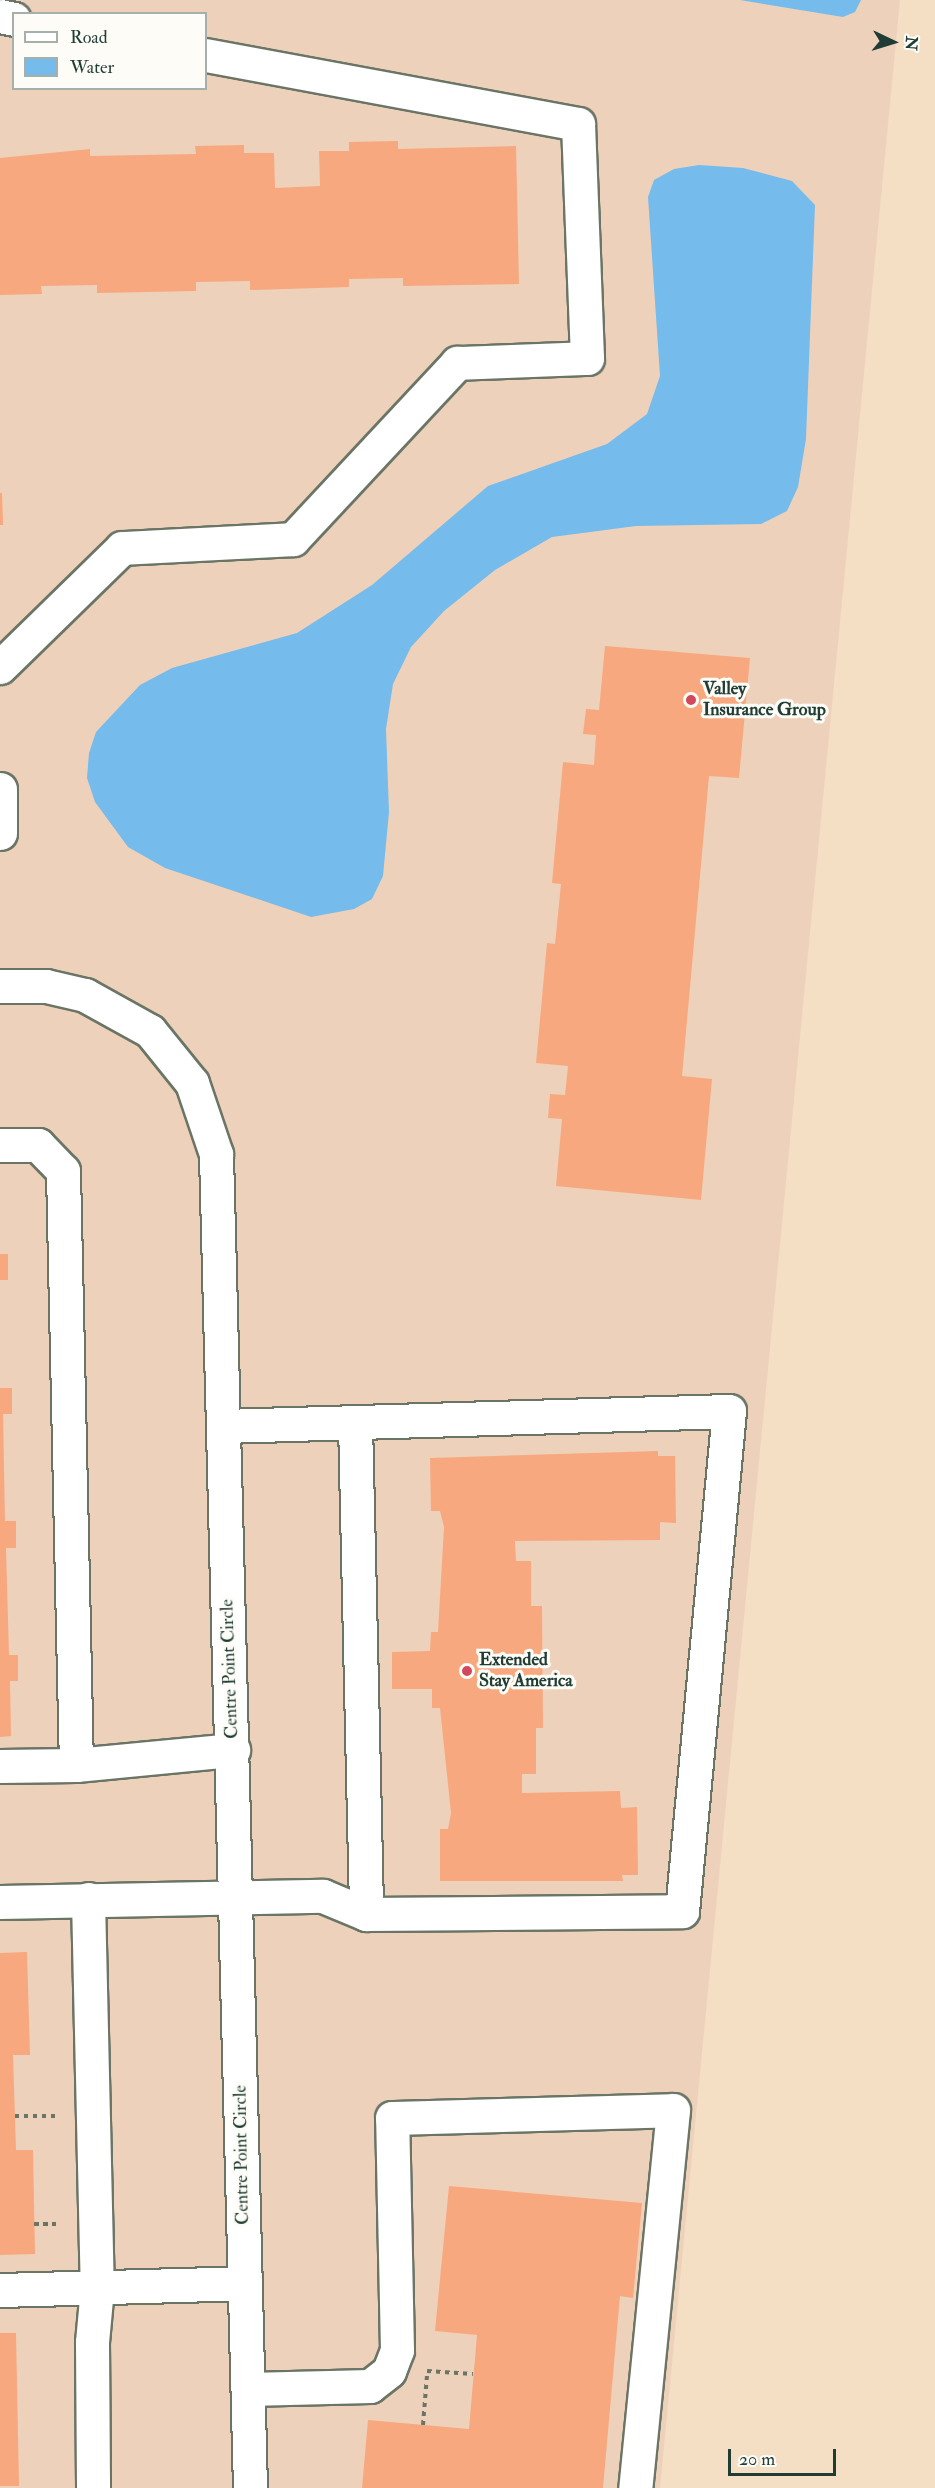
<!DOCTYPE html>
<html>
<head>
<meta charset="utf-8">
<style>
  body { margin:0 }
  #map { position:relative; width:935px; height:2488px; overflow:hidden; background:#f4dec4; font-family:"IM FELL Double Pica",serif }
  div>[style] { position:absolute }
  .built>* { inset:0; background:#eed1bb }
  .water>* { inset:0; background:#75bbec }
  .building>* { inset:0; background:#f8a87e; transform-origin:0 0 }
  .path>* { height:4px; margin-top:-2px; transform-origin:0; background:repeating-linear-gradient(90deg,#6a7566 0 4.5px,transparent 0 9px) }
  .roads { filter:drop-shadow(2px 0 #6a7566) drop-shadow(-2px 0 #6a7566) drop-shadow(0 2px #6a7566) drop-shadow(0 -2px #6a7566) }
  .minor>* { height:33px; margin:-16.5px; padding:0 16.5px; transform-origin:16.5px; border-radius:16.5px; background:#fff }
  .dots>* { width:16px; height:16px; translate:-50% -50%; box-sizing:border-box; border:3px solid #fdfcf7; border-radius:50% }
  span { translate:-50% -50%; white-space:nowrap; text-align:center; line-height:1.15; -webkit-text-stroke:6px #fdfcf7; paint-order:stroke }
  .poi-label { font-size:18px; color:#1f3d34; font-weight:700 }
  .left { translate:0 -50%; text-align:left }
  .street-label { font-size:18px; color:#1f3d34 }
  .legend { position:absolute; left:12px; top:12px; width:195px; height:78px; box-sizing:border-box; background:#fdfcf7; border:2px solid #a4b0a9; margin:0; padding:8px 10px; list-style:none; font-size:18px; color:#1f3d34 }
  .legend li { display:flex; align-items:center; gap:12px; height:30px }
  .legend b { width:30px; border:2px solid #a4b0a9 }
  .north { position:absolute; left:863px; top:12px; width:60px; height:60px; -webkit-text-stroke:4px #fdfcf7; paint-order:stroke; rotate:94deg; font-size:16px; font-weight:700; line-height:24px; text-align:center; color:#1f3d34 }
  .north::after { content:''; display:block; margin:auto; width:21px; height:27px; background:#1f3d34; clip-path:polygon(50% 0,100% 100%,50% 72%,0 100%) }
  .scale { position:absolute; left:728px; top:2449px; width:108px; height:27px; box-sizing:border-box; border:3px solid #1f3d34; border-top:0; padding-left:8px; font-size:18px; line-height:21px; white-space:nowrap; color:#1f3d34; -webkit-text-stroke:4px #fdfcf7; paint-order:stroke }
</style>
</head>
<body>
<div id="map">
  <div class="built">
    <i style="clip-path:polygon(evenodd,0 0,900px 0,660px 2488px,0 2488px,0 0,14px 14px,206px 14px,206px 88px,14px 88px,14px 14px)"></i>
  </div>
  <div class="water">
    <i style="clip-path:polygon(740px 0,861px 0,855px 12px,843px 17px)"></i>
    <i style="clip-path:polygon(699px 165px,743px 168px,792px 181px,815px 205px,806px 439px,798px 487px,787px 511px,761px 524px,636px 526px,552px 537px,495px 570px,444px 611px,411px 647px,393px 684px,386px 729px,389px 812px,383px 876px,372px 899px,354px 909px,311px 917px,165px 868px,128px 847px,95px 802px,87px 778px,89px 753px,96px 732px,140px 685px,172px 668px,297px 633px,372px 585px,488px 486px,607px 444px,647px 414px,660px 376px,648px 197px,654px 180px,674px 169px)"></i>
  </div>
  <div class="building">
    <i style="clip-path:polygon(398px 141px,398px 149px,516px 146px,519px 284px,403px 286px,403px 278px,349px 279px,349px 287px,250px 290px,250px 281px,196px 282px,196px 291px,97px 293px,97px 285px,41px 286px,42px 294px,0 295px,0 158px,90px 149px,90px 156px,196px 154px,195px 146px,244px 145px,244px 153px,274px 153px,275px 188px,320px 186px,319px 151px,349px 151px,349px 142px)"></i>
    <i style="clip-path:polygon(0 493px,2px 493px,3px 525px,0 525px)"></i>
    <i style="clip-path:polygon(605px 646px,750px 658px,739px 778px,709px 776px,682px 1076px,712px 1079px,701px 1200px,556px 1186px,562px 1119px,548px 1118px,550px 1094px,565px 1095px,568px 1066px,536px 1063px,547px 943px,555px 944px,561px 884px,552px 883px,563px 762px,594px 765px,596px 735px,583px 734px,586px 709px,599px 710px)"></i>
    <i style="left:0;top:1254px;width:8px;height:26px"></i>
    <i style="clip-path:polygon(0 1388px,12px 1388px,12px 1414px,3px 1414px,5px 1521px,16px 1521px,16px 1548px,6px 1548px,9px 1655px,18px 1655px,18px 1681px,10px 1681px,11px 1736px,0 1737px)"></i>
    <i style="clip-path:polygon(658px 1451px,658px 1456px,675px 1456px,676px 1523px,660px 1522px,660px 1540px,515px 1541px,516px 1561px,531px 1561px,531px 1606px,542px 1606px,543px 1728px,536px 1728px,536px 1774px,522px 1774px,522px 1793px,620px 1791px,621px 1808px,637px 1807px,638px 1875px,622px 1875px,623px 1881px,440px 1881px,440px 1829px,448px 1829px,451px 1813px,440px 1708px,432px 1708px,432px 1689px,392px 1689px,392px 1652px,430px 1651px,431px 1632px,438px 1632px,444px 1527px,440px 1511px,431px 1511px,430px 1458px)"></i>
    <i style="clip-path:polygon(27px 1952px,30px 2055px,13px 2055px,16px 2150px,33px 2150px,35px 2254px,0 2255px,0 1953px)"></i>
    <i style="clip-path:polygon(449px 2186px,642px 2203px,633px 2298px,620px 2296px,603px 2488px,362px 2488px,368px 2420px,469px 2429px,477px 2335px,435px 2331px)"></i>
    <i style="clip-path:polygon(0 2333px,16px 2333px,19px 2486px,0 2486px)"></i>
  </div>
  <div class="path">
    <i style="left:15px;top:2116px;width:44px"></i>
    <i style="left:34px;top:2224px;width:26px"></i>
    <i style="left:427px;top:2371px;width:46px;rotate:3.7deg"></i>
    <i style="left:423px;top:2425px;width:50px;rotate:-85.4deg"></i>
  </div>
  <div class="roads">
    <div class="minor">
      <i style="left:0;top:16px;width:14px;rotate:12deg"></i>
      <i style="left:0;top:667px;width:170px;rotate:-44.3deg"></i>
      <i style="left:122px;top:548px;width:171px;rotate:-3deg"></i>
      <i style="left:293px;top:539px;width:241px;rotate:-47deg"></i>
      <i style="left:457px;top:363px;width:130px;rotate:-2.2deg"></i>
      <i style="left:587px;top:358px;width:234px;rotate:-92.2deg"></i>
      <i style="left:578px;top:124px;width:378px;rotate:-169.5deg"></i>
      <i style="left:0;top:789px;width:44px;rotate:90deg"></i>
      <i style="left:0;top:986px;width:46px"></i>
      <i style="left:46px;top:986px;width:40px;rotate:13deg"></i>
      <i style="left:85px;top:995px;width:74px;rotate:29deg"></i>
      <i style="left:150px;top:1031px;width:67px;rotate:51.1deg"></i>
      <i style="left:192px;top:1083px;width:75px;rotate:71.3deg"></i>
      <i style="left:216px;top:1154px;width:1334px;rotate:88.54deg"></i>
      <i style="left:0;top:1145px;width:38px"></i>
      <i style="left:38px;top:1145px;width:36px;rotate:46deg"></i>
      <i style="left:63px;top:1171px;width:594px;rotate:88.75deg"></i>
      <i style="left:76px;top:1765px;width:76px;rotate:179.2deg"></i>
      <i style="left:355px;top:1422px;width:492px;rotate:88.7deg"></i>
      <i style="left:76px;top:1765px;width:158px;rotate:-5.5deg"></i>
      <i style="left:88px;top:1899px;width:389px;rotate:88.7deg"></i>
      <i style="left:97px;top:2288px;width:54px;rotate:95.3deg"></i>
      <i style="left:92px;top:2342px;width:146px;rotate:89.6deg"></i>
      <i style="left:0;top:1902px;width:323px;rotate:-1.1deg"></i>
      <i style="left:323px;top:1896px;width:47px;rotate:22.7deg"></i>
      <i style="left:366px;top:1914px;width:316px;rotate:-0.5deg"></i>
      <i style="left:682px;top:1911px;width:502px;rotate:-84.63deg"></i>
      <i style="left:729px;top:1411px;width:505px;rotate:178.3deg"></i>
      <i style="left:0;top:2290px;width:245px;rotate:-1.6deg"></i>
      <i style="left:248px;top:2389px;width:122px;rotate:-1.4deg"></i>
      <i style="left:370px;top:2386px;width:24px;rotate:-38deg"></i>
      <i style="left:389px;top:2371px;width:22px;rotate:-69deg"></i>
      <i style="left:397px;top:2350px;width:232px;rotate:-91.2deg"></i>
      <i style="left:392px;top:2118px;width:281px;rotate:-1.6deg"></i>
      <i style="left:673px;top:2110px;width:380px;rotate:95.7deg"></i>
    </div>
  </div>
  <div class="dots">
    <i style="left:691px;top:700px;background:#d1495b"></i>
    <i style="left:467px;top:1671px;background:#d1495b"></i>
  </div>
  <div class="poi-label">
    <span class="left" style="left:703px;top:700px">Valley<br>Insurance Group</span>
    <span class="left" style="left:479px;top:1671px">Extended<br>Stay America</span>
  </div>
  <div class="street-label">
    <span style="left:230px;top:1669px;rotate:-92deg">Centre Point Circle</span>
    <span style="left:242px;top:2155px;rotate:-91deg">Centre Point Circle</span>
  </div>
  <ul class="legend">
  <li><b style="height:8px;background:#fff"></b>Road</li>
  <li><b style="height:16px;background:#75bbec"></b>Water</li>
  </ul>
  <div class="north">N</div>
  <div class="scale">20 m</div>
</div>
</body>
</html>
